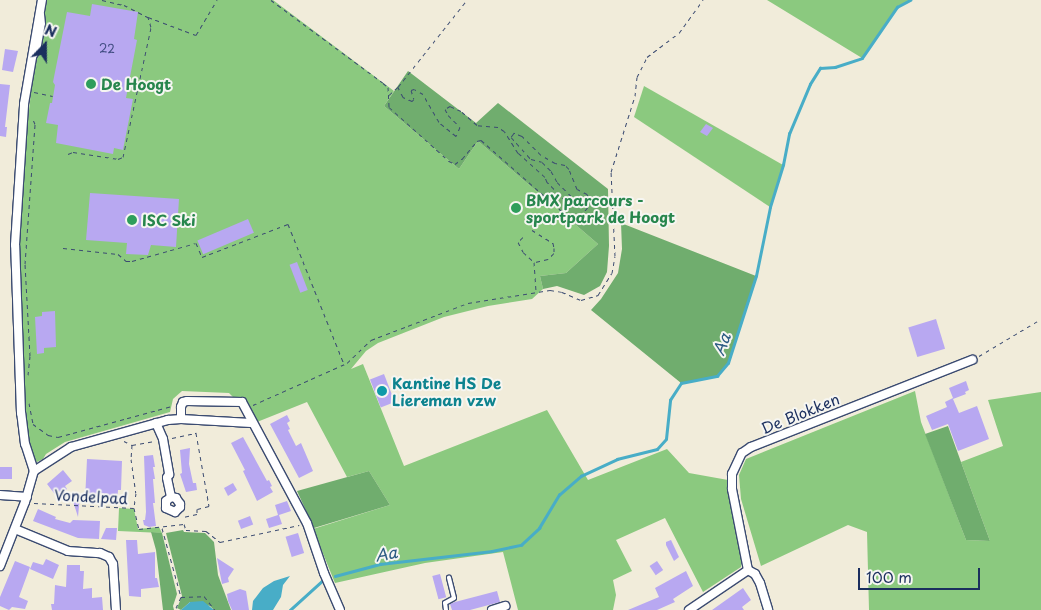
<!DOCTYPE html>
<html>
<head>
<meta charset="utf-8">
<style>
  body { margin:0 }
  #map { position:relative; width:1041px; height:610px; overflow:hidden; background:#f1ecda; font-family:"Playpen Sans",sans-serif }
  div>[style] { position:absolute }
  .green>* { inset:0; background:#8bc97f }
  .forest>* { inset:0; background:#70ad6e }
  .water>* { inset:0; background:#48adc7 }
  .stream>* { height:2.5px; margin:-1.25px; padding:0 1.25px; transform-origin:1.25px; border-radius:1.25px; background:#48adc7 }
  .building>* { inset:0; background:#b8a8f1; transform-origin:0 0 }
  .path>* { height:1px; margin-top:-0.5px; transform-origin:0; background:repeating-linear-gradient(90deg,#3b4b71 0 4px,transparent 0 8px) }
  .roads { filter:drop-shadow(1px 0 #3b4b71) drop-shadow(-1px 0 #3b4b71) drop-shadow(0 1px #3b4b71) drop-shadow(0 -1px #3b4b71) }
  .lane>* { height:4px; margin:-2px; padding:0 2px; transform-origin:2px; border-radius:2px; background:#fff }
  .street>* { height:8px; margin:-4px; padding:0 4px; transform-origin:4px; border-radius:4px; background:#fff }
  .dots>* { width:14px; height:14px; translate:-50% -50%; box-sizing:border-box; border:2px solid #f6f6f2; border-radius:50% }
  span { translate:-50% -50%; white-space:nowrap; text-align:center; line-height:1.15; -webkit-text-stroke:4px #f6f6f2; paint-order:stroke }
  .number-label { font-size:12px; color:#424d83 }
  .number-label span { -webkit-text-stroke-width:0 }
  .leisure-label { font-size:15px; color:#27864d; font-weight:700 }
  .left { translate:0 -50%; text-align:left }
  .culture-label { font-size:15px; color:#0d838f; font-weight:700 }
  .street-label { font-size:15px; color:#1b2f5e }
  .water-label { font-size:16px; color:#2b5b83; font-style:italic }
  .north { position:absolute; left:20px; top:20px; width:50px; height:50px; -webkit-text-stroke:4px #f6f6f2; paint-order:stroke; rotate:22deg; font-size:14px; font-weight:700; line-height:20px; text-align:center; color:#1b2f5e }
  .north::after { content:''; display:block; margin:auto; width:18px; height:22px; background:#1b2f5e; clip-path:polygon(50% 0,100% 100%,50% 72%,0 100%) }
  .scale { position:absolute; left:858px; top:568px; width:122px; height:22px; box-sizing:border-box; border:2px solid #1b2f5e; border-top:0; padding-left:6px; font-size:15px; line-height:18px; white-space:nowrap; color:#1b2f5e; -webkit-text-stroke:4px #f6f6f2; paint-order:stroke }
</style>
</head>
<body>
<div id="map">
  <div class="green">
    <i style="clip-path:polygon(47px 0,273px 0,394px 91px,384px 106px,459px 169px,478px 141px,598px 244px,566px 273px,540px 276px,543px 289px,532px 299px,488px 306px,444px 317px,378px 343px,366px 351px,351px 369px,363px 364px,404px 466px,547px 410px,588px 480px,667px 449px,689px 473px,728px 480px,742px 561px,741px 567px,703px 592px,665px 518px,616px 540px,632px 571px,613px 580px,616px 595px,613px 610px,518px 610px,503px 552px,425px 563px,335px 583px,313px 529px,390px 505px,369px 471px,347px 477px,307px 402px,257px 422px,247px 403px,235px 399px,229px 393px,182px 391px,173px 399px,170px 412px,65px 442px,46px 454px,43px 459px,37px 462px,32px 458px,29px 445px,23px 378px,19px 244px,21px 184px,31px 92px)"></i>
    <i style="clip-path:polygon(767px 0,910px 0,897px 7px,862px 58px)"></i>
    <i style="clip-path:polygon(644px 86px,783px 165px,770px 207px,634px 117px)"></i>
    <i style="clip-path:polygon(915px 391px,921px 422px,966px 540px,990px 541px,961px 462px,1003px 446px,988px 400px,1041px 392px,1041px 610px,869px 610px,867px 532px,848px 525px,761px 566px,741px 499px,739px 475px,746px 459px)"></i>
    <i style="clip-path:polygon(119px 508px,134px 509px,138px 529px,159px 527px,162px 533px,118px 531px)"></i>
  </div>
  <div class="forest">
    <i style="clip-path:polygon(408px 71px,476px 123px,498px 103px,608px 189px,609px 246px,607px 272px,600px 286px,584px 295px,557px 286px,543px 289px,540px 276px,566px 273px,598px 244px,478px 141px,459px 169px,384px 106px)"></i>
    <i style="clip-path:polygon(621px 223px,756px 276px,728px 363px,717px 376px,681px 383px,591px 310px,601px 299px,618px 273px,622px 249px)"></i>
    <i style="clip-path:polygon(948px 426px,961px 462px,990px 541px,966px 540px,925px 434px)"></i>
    <i style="clip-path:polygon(369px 471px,390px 505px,314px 528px,297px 491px)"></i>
    <i style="clip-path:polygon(183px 530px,184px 532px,205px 533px,214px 542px,218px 575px,231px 610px,214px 610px,210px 606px,190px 602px,181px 610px,177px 608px,182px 596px,166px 533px)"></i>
    <i style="clip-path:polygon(151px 532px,162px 533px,177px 594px,173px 606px,174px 610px,163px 610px,156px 550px)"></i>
  </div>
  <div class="water">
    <i style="clip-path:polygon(290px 576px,283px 585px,281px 597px,273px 610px,252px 610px,253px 601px,263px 588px,274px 581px)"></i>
    <i style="clip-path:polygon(203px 601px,214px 610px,181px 610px,190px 602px)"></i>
  </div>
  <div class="stream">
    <i style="left:335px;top:576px;width:47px;rotate:-14.9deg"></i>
    <i style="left:380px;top:564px;width:113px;rotate:-6.6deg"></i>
    <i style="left:492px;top:551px;width:30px;rotate:-12deg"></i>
    <i style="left:521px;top:545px;width:25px;rotate:-43deg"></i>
    <i style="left:539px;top:528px;width:39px;rotate:-59deg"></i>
    <i style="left:559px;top:495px;width:29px;rotate:-41deg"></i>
    <i style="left:581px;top:476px;width:40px;rotate:-25deg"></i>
    <i style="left:617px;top:459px;width:41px;rotate:-14deg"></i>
    <i style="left:657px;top:449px;width:13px;rotate:-48deg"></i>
    <i style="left:666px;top:439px;width:39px;rotate:-84deg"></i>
    <i style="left:670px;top:400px;width:20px;rotate:-57deg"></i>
    <i style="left:681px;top:383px;width:37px;rotate:-11deg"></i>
    <i style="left:717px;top:376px;width:17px;rotate:-50deg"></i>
    <i style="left:728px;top:363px;width:91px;rotate:-72.2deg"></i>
    <i style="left:756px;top:276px;width:70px;rotate:-78.5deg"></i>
    <i style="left:770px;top:207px;width:44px;rotate:-72.8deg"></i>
    <i style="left:783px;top:165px;width:32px;rotate:-79deg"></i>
    <i style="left:789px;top:134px;width:54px;rotate:-67.2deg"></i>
    <i style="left:810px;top:84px;width:19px;rotate:-58deg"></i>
    <i style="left:820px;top:68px;width:15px;rotate:-4deg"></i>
    <i style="left:835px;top:67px;width:28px;rotate:-18deg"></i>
    <i style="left:862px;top:58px;width:62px;rotate:-55.5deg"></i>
    <i style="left:897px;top:7px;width:15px;rotate:-28deg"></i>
    <i style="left:290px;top:610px;width:45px;rotate:-42.3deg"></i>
  </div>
  <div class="building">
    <i style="clip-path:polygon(92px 4px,138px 12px,134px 39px,137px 40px,126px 98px,133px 99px,123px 150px,114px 148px,113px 154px,56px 143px,58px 125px,46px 123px,50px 103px,52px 103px,55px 85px,53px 82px,67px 12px,90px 16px)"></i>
    <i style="clip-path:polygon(5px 49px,18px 51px,13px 72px,2px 70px)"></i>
    <i style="clip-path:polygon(0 84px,10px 85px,5px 127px,7px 127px,6px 137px,0 136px)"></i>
    <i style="clip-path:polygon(706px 124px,713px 128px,707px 136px,700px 132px)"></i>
    <i style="clip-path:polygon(90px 193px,179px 199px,176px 247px,151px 245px,148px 255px,126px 254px,127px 243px,86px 240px)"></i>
    <i style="left:248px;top:219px;width:15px;height:55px;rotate:67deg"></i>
    <i style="left:297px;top:262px;width:30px;height:8px;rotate:69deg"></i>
    <i style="clip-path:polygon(55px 311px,56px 347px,44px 348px,44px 353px,37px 354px,35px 317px,42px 316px,42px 312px)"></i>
    <i style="left:936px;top:319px;width:31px;height:29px;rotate:73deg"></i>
    <i style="left:384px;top:374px;width:30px;height:15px;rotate:69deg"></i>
    <i style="clip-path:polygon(966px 381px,969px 390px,965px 392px,966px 394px,953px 399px,959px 413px,977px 406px,989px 439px,958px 451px,948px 424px,932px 430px,926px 416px,947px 407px,945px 402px,953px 398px,949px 388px)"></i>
    <i style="clip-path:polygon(287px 415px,290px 421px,287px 423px,290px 429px,288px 430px,296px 446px,301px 443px,313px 471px,299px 478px,270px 424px)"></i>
    <i style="clip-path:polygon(243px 437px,267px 481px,269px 480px,272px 486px,270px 487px,273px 492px,257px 501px,243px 471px,245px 470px,231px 443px)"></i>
    <i style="clip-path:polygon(190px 448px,189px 464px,193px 483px,196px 483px,197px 490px,186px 492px,180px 474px,182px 473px,180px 450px)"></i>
    <i style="clip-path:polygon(153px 455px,155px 467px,153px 467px,155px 479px,153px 479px,155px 503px,153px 503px,156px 526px,149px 527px,144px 525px,143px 520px,145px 520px,146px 512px,144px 456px)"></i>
    <i style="clip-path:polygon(87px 459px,122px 461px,121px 490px,118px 490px,117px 502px,85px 500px)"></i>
    <i style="left:0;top:467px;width:12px;height:12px"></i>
    <i style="clip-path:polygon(63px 470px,72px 481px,65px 486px,67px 489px,57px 497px,47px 484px)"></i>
    <i style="clip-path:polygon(233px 483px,237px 490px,228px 496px,224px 488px)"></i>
    <i style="clip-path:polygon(80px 495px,78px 517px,72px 498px)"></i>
    <i style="clip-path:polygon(287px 501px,291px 511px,279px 515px,282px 524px,269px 528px,266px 519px,278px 515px,275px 505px)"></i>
    <i style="clip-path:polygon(38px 509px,56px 517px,55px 519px,70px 523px,73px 520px,100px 521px,99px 539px,78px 538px,33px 521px)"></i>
    <i style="left:250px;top:516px;width:9px;height:13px;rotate:69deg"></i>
    <i style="clip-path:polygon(106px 528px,117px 528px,116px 540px,101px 539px)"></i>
    <i style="left:298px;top:533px;width:21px;height:13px;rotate:73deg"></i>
    <i style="clip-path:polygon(126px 540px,137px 540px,138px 554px,155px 552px,155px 578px,157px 578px,159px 587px,141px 589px,141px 597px,129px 596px)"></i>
    <i style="clip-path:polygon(671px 540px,679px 557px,674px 561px,666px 545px,666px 542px)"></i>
    <i style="clip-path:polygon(217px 558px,234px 569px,228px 578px,229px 582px,222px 584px)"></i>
    <i style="clip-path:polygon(46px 559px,59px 565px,53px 579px,30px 569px,33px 562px,43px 565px)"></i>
    <i style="clip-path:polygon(15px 561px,30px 567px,19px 597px,28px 601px,25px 609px,12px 607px,9px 610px,0 606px,0 597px)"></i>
    <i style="left:657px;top:561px;width:11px;height:9px;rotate:56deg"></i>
    <i style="clip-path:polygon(67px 565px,80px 565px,80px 571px,84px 571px,83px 589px,92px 588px,92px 598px,102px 597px,103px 610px,52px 610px,51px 604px,54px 604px,55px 585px,66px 587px)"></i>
    <i style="clip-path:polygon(686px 571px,693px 586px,673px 599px,675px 602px,657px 610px,628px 610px,659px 597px,655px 588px)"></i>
    <i style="left:440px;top:574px;width:24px;height:8px;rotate:75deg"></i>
    <i style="clip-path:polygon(743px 588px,751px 600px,742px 607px,744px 610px,712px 610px)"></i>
    <i style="clip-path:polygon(240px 589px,246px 591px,249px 610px,232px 610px,228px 601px,227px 594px)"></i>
    <i style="clip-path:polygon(497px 591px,500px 602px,470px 610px,452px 610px,450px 604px,455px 602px)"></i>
  </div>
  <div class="path">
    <i style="left:102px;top:0;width:23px;rotate:13deg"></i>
    <i style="left:124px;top:5px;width:27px;rotate:27deg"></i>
    <i style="left:148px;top:17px;width:51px;rotate:20.6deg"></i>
    <i style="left:196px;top:35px;width:41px;rotate:-59deg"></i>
    <i style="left:271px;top:0;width:139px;rotate:36.5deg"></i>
    <i style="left:383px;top:83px;width:6px;rotate:39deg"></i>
    <i style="left:388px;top:87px;width:20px;rotate:87deg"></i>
    <i style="left:389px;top:107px;width:81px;rotate:42deg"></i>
    <i style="left:449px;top:161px;width:7px;rotate:27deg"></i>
    <i style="left:455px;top:164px;width:9px;rotate:-36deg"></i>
    <i style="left:462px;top:159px;width:23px;rotate:-50deg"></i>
    <i style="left:477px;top:141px;width:4px;rotate:-14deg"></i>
    <i style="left:481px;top:140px;width:125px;rotate:41.4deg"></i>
    <i style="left:575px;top:223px;width:26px;rotate:-51deg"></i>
    <i style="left:591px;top:203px;width:10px;rotate:-114deg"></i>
    <i style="left:587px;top:194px;width:11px;rotate:-153deg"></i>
    <i style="left:577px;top:189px;width:22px;rotate:-112deg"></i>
    <i style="left:569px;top:169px;width:6px;rotate:-135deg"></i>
    <i style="left:565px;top:165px;width:10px;rotate:-169deg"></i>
    <i style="left:555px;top:163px;width:16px;rotate:-150deg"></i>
    <i style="left:541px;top:155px;width:27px;rotate:-135deg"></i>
    <i style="left:522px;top:136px;width:9px;rotate:-159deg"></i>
    <i style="left:514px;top:133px;width:5px;rotate:127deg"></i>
    <i style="left:511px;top:137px;width:30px;rotate:48deg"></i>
    <i style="left:531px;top:159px;width:11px;rotate:15deg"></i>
    <i style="left:542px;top:162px;width:13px;rotate:45deg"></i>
    <i style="left:551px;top:171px;width:13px;rotate:61deg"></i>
    <i style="left:557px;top:182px;width:24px;rotate:45deg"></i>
    <i style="left:574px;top:199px;width:6px;rotate:99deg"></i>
    <i style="left:573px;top:205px;width:2px;rotate:153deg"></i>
    <i style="left:571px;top:206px;width:34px;rotate:-135deg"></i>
    <i style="left:547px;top:182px;width:5px;rotate:-112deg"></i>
    <i style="left:545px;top:177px;width:36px;rotate:-138deg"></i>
    <i style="left:518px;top:153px;width:26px;rotate:-122deg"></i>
    <i style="left:504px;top:131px;width:7px;rotate:-146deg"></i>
    <i style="left:498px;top:127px;width:21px;rotate:-175deg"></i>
    <i style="left:477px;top:125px;width:21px;rotate:-139deg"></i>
    <i style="left:461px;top:111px;width:12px;rotate:-156deg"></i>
    <i style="left:450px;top:106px;width:6px;rotate:149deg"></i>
    <i style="left:445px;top:109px;width:7px;rotate:63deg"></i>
    <i style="left:448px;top:115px;width:17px;rotate:45deg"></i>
    <i style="left:460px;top:127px;width:10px;rotate:114deg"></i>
    <i style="left:456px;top:136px;width:22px;rotate:-141deg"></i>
    <i style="left:439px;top:122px;width:32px;rotate:-120deg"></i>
    <i style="left:423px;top:94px;width:10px;rotate:-151deg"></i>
    <i style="left:414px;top:89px;width:3px;rotate:162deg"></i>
    <i style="left:411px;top:90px;width:9px;rotate:72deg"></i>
    <i style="left:414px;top:99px;width:3px;rotate:135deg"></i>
    <i style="left:412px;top:101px;width:10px;rotate:-156deg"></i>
    <i style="left:403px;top:97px;width:11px;rotate:-117deg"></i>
    <i style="left:34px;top:92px;width:19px;rotate:12deg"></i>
    <i style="left:389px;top:95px;width:12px;rotate:-42deg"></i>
    <i style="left:398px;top:87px;width:111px;rotate:-51.6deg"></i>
    <i style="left:68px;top:154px;width:5px;rotate:-22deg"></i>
    <i style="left:73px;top:152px;width:46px;rotate:8.8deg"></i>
    <i style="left:118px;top:159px;width:5px;rotate:-22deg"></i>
    <i style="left:123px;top:157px;width:133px;rotate:-77.8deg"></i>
    <i style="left:151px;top:27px;width:10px;rotate:-107deg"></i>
    <i style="left:532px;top:230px;width:25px;rotate:32deg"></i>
    <i style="left:553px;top:243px;width:5px;rotate:79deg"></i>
    <i style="left:554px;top:248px;width:5px;rotate:90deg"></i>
    <i style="left:554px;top:253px;width:8px;rotate:135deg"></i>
    <i style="left:548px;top:259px;width:13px;rotate:167deg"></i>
    <i style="left:523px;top:237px;width:7px;rotate:135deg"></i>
    <i style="left:518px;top:242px;width:11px;rotate:63deg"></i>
    <i style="left:523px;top:252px;width:15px;rotate:42deg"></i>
    <i style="left:534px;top:262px;width:29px;rotate:86deg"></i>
    <i style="left:63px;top:248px;width:55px;rotate:6.2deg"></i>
    <i style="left:118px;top:254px;width:11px;rotate:41deg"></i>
    <i style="left:126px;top:261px;width:6px"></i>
    <i style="left:132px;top:261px;width:66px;rotate:-15.7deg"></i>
    <i style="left:196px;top:243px;width:15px;rotate:67deg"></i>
    <i style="left:202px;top:257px;width:92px;rotate:-21deg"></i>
    <i style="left:288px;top:224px;width:151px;rotate:68.2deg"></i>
    <i style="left:979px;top:356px;width:72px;rotate:-30.8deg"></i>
    <i style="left:28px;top:375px;width:19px;rotate:-84deg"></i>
    <i style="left:30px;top:356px;width:92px;rotate:-93.1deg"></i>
    <i style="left:25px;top:264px;width:140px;rotate:-85.9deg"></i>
    <i style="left:35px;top:124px;width:8px;rotate:-113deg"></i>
    <i style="left:29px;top:403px;width:21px;rotate:79deg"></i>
    <i style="left:33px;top:424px;width:19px;rotate:36deg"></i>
    <i style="left:48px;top:435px;width:10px;rotate:11deg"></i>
    <i style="left:58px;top:437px;width:118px;rotate:-15.2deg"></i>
    <i style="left:253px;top:405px;width:103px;rotate:-24.1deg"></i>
    <i style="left:347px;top:363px;width:33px;rotate:-44deg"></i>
    <i style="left:371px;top:340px;width:104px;rotate:-20.9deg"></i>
    <i style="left:468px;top:303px;width:83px;rotate:-9deg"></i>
    <i style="left:550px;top:290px;width:12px;rotate:9deg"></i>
    <i style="left:562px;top:292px;width:21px;rotate:23deg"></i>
    <i style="left:581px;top:300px;width:18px;rotate:-16deg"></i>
    <i style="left:598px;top:295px;width:26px;rotate:-58deg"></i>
    <i style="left:612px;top:273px;width:17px;rotate:-80deg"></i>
    <i style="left:615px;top:256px;width:84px;rotate:-92.7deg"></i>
    <i style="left:611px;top:172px;width:80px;rotate:-72.5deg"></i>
    <i style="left:635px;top:96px;width:19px;rotate:-84deg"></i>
    <i style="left:637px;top:77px;width:22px;rotate:-63deg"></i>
    <i style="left:647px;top:57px;width:40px;rotate:-37deg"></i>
    <i style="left:679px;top:33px;width:41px;rotate:-54deg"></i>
    <i style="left:172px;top:438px;width:25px;rotate:-12deg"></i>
    <i style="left:196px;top:433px;width:74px;rotate:79.9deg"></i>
    <i style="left:209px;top:506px;width:12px;rotate:166deg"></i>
    <i style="left:197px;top:509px;width:5px;rotate:90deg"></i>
    <i style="left:197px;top:514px;width:14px;rotate:168deg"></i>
    <i style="left:124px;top:441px;width:9px;rotate:27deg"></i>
    <i style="left:132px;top:445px;width:14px;rotate:94deg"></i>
    <i style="left:131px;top:459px;width:34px;rotate:82deg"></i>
    <i style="left:136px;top:493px;width:15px;rotate:98deg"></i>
    <i style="left:132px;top:445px;width:23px;rotate:-10deg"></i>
    <i style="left:34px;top:503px;width:100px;rotate:2.9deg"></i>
    <i style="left:134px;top:508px;width:22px;rotate:77deg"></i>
    <i style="left:139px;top:529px;width:45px;rotate:-6.3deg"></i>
    <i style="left:184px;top:524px;width:6px;rotate:72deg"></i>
    <i style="left:186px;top:530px;width:20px;rotate:3deg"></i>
    <i style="left:206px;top:531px;width:18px;rotate:38deg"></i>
    <i style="left:220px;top:542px;width:81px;rotate:-12.1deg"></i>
    <i style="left:162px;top:528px;width:72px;rotate:74.6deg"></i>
    <i style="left:181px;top:597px;width:14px;rotate:115deg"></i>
    <i style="left:181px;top:597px;width:23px;rotate:-2deg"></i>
    <i style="left:204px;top:596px;width:18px;rotate:52deg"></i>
  </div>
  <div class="roads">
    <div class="lane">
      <i style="left:34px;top:57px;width:7px;rotate:-56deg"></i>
      <i style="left:38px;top:51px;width:27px;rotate:-80deg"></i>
      <i style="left:43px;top:24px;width:10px;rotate:-96deg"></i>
      <i style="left:446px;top:610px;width:7px;rotate:-98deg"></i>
      <i style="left:445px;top:603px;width:10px;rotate:-29deg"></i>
      <i style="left:454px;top:598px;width:21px;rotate:-104deg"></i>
    </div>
    <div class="street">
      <i style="left:181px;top:419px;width:12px;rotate:-90deg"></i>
      <i style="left:181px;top:407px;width:5px;rotate:-68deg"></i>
      <i style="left:183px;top:402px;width:4px;rotate:-14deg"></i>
      <i style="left:187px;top:401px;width:55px;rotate:1deg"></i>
      <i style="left:242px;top:402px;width:137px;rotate:61.8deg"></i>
      <i style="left:307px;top:523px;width:53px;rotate:71.2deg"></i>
      <i style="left:324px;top:573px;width:40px;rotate:66.6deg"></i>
      <i style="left:156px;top:423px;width:17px;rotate:66deg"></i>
      <i style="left:163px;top:439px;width:36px;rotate:80deg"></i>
      <i style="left:169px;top:474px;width:4px;rotate:117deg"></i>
      <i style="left:167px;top:478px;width:19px;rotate:78deg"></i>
      <i style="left:171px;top:497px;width:6px;rotate:141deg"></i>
      <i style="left:166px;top:501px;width:7px;rotate:90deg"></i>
      <i style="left:166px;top:508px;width:10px;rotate:24deg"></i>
      <i style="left:175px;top:512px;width:7px;rotate:-45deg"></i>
      <i style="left:180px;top:507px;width:3px;rotate:-90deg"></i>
      <i style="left:180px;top:504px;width:7px;rotate:-124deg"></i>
      <i style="left:176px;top:498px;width:5px;rotate:-169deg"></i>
      <i style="left:34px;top:471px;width:28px;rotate:-108deg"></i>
      <i style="left:25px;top:444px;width:31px;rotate:-97deg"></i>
      <i style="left:21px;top:413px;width:168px;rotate:-92deg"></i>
      <i style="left:15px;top:245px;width:141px;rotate:-86.3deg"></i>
      <i style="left:24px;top:104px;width:106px;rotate:-80.2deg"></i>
      <i style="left:34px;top:471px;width:44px;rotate:-33deg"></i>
      <i style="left:71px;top:447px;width:101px;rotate:-15.6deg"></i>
      <i style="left:168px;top:420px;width:13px;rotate:-4deg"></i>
      <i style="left:181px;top:419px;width:70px;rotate:3.3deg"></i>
      <i style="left:0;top:495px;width:27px;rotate:4deg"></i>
      <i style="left:15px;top:529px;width:57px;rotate:22.5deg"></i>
      <i style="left:68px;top:551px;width:32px;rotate:4deg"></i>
      <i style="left:100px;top:553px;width:10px;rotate:24deg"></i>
      <i style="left:109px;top:557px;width:8px;rotate:60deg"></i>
      <i style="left:113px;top:564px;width:46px;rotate:86.3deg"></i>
      <i style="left:0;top:566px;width:69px;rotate:-68.7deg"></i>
      <i style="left:25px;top:502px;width:32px;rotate:-74deg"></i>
      <i style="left:748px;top:570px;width:83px;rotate:-101.2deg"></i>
      <i style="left:732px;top:489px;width:15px;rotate:-90deg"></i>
      <i style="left:732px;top:474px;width:23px;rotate:-65deg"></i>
      <i style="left:742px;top:453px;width:11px;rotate:-34deg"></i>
      <i style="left:751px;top:447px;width:238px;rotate:-21.5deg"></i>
      <i style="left:748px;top:570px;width:8px;rotate:30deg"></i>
      <i style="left:755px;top:574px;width:10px;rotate:61deg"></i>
      <i style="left:760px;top:583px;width:28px;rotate:73deg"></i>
      <i style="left:492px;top:610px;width:14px;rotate:-17deg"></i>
      <i style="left:689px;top:610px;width:71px;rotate:-34.1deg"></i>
    </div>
  </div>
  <div class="dots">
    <i style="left:91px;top:84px;background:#2e9e5b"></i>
    <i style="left:516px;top:208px;background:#2e9e5b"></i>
    <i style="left:132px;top:220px;background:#2e9e5b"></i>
    <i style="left:382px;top:391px;background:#0f9aa8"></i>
  </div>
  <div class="number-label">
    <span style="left:107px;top:49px">22</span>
  </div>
  <div class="leisure-label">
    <span class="left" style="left:101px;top:84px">De Hoogt</span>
    <span class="left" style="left:526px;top:208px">BMX parcours -<br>sportpark de Hoogt</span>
    <span class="left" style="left:142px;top:220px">ISC Ski</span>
  </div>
  <div class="culture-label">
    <span class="left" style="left:392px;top:391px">Kantine HS De<br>Liereman vzw</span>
  </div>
  <div class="street-label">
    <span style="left:800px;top:413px;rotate:-22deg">De Blokken</span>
    <span style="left:91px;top:496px;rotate:3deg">Vondelpad</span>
  </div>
  <div class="water-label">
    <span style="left:721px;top:344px;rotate:-70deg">Aa</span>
    <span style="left:386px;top:553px;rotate:-10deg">Aa</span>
  </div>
  <div class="north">N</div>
  <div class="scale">100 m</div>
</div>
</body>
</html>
